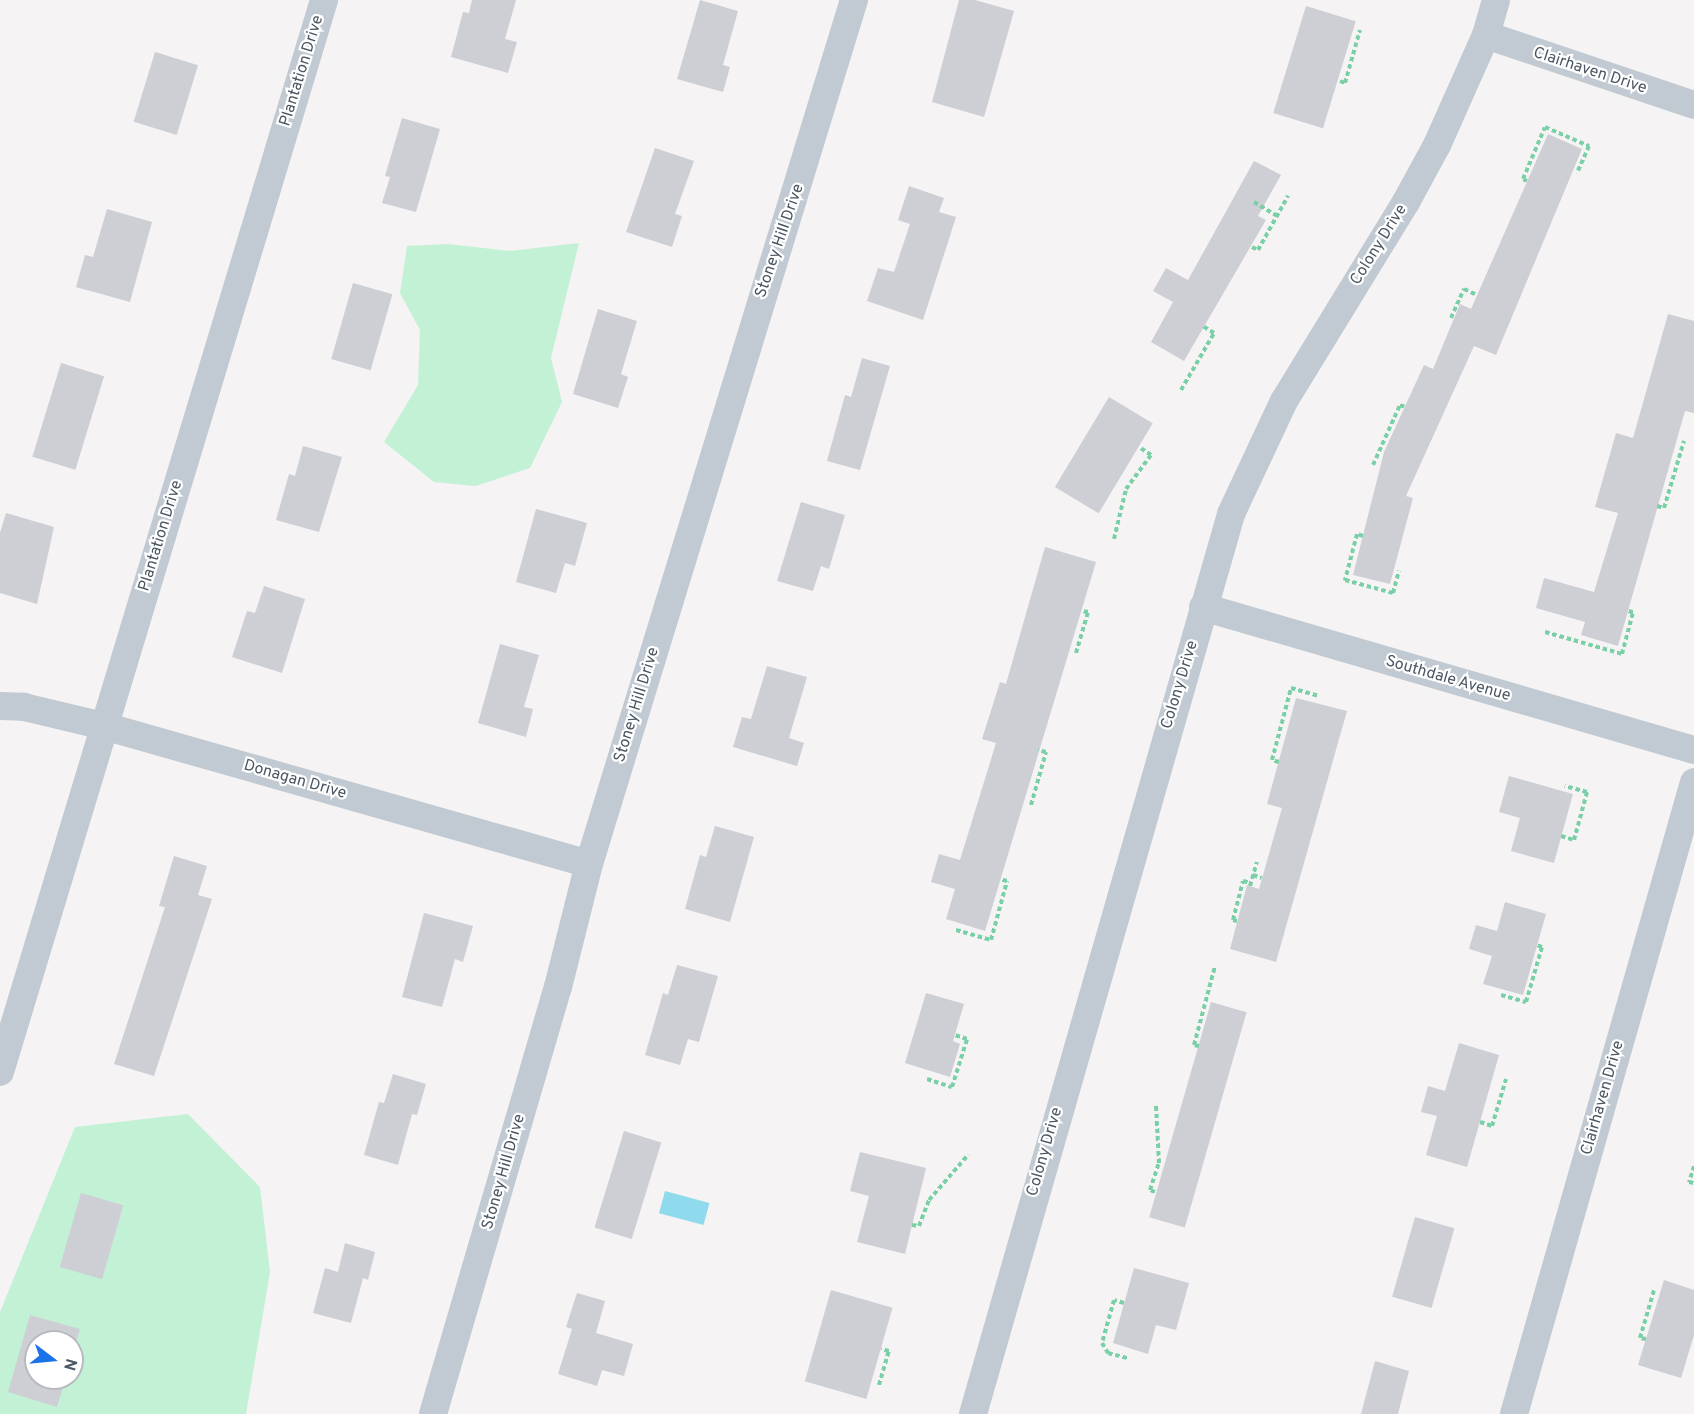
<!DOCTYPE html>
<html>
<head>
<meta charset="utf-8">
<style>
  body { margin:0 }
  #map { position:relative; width:1694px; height:1414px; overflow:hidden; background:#f5f3f3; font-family:Overpass,sans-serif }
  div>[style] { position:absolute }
  .green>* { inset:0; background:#c3f1d5 }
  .water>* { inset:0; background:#90daee; transform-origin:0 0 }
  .building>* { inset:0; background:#cdcfd5; transform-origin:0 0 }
  .path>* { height:4px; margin-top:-2px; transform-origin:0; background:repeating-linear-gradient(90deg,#7ad0a6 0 4.5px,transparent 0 7.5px) }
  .minor>* { height:28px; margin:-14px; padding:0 14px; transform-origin:14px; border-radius:14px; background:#c1cad2 }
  span { translate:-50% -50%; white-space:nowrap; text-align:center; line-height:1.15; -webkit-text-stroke:4.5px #fff; paint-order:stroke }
  .street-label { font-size:16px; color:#4a5661 }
  .north { position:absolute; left:24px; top:1330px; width:60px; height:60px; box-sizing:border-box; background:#fff; border:2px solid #b7bbc0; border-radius:50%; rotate:106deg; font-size:16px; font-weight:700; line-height:24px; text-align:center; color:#4a5661 }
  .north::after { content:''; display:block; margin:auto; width:21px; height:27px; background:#1a73e8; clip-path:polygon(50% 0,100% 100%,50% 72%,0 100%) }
</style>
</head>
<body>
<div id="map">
  <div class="green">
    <i style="clip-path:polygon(579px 243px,551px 358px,562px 402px,530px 468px,476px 486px,434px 482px,384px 442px,418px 385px,420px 330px,400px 293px,407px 246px,448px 244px,510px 251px)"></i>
    <i style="clip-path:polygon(evenodd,188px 1114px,260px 1187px,270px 1272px,246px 1414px,0 1414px,0 1312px,75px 1127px,188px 1114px,36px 1342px,72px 1342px,72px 1378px,36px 1378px,36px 1342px)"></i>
  </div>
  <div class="water">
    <i style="left:665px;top:1191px;width:46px;height:23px;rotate:15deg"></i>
  </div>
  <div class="building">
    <i style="clip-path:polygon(472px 0,516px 0,505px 39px,517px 42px,508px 73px,451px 57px,463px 12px,469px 13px)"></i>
    <i style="clip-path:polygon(700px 0,738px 11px,723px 65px,730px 67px,723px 92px,677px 79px)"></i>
    <i style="clip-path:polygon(959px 0,975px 0,1014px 11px,984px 117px,932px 102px)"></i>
    <i style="left:1306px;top:6px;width:52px;height:112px;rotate:17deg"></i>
    <i style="left:155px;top:52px;width:45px;height:73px;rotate:17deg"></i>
    <i style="clip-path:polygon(402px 118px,440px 129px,416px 212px,382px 203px,390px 177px,385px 176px)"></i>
    <i style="clip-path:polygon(1548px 134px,1582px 149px,1496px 355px,1474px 346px,1406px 496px,1413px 498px,1390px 584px,1353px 575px,1384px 452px,1424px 365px,1433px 369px,1460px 304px,1471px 309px)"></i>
    <i style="clip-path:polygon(655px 148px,694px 161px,675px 214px,682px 216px,672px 247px,626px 232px)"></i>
    <i style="clip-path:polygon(1254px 161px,1281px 175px,1258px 216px,1266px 220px,1184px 361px,1151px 342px,1173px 302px,1153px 291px,1166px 268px,1188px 280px)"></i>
    <i style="clip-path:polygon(909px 186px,944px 198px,939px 212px,956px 217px,923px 320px,867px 301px,878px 268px,894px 272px,910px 224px,898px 220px)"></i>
    <i style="clip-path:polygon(107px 209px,152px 222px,130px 302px,76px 287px,85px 255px,93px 257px)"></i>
    <i style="left:353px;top:283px;width:41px;height:79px;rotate:16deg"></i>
    <i style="clip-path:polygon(598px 309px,637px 321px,621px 374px,628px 377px,618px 408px,573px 394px)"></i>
    <i style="clip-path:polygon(1668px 314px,1694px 321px,1694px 413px,1685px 411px,1618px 646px,1581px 635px,1585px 622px,1536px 608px,1544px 578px,1594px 592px,1618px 513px,1595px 507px,1616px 433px,1633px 438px)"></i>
    <i style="clip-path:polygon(862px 358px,890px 366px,860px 470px,827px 461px,845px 395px,851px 397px)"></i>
    <i style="left:61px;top:363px;width:45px;height:98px;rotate:17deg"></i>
    <i style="left:1109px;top:397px;width:51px;height:105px;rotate:31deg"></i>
    <i style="clip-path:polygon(303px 446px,342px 457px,319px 532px,276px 520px,289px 474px,295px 476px)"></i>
    <i style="clip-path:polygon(801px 502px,845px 515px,829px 569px,821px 566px,813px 591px,777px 581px)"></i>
    <i style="clip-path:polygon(536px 509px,587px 523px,575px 566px,565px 563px,556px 593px,516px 582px)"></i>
    <i style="clip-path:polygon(6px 513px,54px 527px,37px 604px,0 593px,0 533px)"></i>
    <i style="clip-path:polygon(1045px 547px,1096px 562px,985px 931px,946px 919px,955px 889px,931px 882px,939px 854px,960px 860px,996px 743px,982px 739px,1000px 682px,1006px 684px)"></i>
    <i style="clip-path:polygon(264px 586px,305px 599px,282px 673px,232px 657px,247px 611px,255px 613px)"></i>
    <i style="clip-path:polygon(500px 644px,539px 655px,524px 707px,533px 709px,526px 737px,478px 723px)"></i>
    <i style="clip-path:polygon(767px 666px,807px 677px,789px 738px,804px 743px,797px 766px,733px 747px,742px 717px,751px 719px)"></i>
    <i style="clip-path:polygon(1296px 698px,1347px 711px,1276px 962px,1230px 949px,1247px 885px,1259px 889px,1282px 808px,1267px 804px)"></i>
    <i style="clip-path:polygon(1509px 776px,1573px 794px,1554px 863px,1511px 851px,1520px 818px,1499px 812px)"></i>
    <i style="clip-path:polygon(715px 826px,754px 837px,730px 922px,685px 909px,700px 855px,706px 857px)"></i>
    <i style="clip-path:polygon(174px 856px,207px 866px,198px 895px,212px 899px,154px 1076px,114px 1064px,165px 907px,159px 906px)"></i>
    <i style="clip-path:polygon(1505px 902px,1546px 914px,1523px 995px,1483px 984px,1492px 956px,1469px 949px,1476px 925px,1497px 931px)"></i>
    <i style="clip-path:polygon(424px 913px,473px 926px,463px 962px,455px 959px,442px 1007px,402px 997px)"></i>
    <i style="clip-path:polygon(677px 965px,718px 976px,699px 1042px,688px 1039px,680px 1065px,645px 1055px,663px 993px,668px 995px)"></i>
    <i style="clip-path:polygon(926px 993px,964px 1004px,953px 1041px,960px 1044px,950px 1077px,905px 1063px)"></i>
    <i style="left:1211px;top:1002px;width:37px;height:224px;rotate:16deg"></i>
    <i style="clip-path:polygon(1459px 1043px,1499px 1055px,1467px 1167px,1426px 1155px,1437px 1116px,1421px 1112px,1428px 1086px,1445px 1091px)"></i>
    <i style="clip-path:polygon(393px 1074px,426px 1084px,417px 1115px,412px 1114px,398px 1165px,364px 1155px,379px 1102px,384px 1103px)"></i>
    <i style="left:624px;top:1131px;width:39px;height:101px;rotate:17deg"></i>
    <i style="clip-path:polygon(860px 1152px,926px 1168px,905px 1254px,857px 1242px,869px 1196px,850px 1191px)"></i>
    <i style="left:81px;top:1193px;width:44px;height:77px;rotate:16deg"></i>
    <i style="left:1415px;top:1217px;width:41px;height:83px;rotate:16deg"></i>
    <i style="clip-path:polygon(345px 1243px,375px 1252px,368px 1280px,363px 1278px,351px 1323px,313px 1313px,325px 1268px,338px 1272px)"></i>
    <i style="clip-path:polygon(1134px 1268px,1189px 1283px,1176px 1330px,1156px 1325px,1148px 1354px,1113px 1343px)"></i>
    <i style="clip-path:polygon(1664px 1280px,1694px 1290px,1694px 1335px,1681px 1378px,1638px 1365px)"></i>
    <i style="left:831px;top:1290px;width:64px;height:95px;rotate:16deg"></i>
    <i style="clip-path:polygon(577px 1293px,605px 1301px,596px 1333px,633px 1344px,624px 1376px,602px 1370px,597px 1386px,558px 1374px,572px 1329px,566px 1327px)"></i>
    <i style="clip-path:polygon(30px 1315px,80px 1329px,72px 1356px,72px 1342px,36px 1342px,36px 1378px,66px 1378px,57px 1407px,8px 1392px)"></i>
    <i style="clip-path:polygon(1375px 1361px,1409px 1371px,1398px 1414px,1361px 1414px)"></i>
  </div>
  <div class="path">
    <i style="left:1340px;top:81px;width:5px;rotate:22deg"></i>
    <i style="left:1345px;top:83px;width:55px;rotate:-74.2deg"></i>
    <i style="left:1527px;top:181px;width:4px;rotate:-153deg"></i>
    <i style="left:1523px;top:179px;width:56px;rotate:-67.1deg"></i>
    <i style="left:1545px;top:127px;width:48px;rotate:23.4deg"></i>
    <i style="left:1589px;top:146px;width:30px;rotate:114deg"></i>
    <i style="left:1254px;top:202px;width:27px;rotate:31deg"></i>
    <i style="left:1252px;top:247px;width:7px;rotate:27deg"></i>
    <i style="left:1258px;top:250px;width:62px;rotate:-60.9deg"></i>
    <i style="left:1451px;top:318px;width:32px;rotate:-66deg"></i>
    <i style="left:1464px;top:289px;width:14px;rotate:25deg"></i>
    <i style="left:1181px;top:390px;width:66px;rotate:-59.9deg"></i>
    <i style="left:1214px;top:333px;width:13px;rotate:-148deg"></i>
    <i style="left:1373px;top:465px;width:66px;rotate:-65.8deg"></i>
    <i style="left:1400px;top:405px;width:5px;rotate:22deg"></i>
    <i style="left:1657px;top:506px;width:7px;rotate:16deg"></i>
    <i style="left:1664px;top:508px;width:70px;rotate:-73.4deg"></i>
    <i style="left:1363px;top:536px;width:6px;rotate:-162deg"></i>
    <i style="left:1357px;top:534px;width:48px;rotate:104.6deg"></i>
    <i style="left:1345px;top:580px;width:50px;rotate:15.2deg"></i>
    <i style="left:1393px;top:593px;width:23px;rotate:-75deg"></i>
    <i style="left:1114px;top:539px;width:51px;rotate:-76.5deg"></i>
    <i style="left:1126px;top:489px;width:42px;rotate:-53.7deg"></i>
    <i style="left:1151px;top:455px;width:14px;rotate:-146deg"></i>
    <i style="left:1545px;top:632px;width:80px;rotate:15.9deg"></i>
    <i style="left:1622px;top:654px;width:43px;rotate:-75.3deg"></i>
    <i style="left:1633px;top:612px;width:5px;rotate:-169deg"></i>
    <i style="left:1076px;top:653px;width:43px;rotate:-73.7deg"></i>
    <i style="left:1088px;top:612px;width:6px;rotate:-171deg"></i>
    <i style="left:1279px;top:762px;width:7px;rotate:-164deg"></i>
    <i style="left:1272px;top:760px;width:74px;rotate:-75.2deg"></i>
    <i style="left:1291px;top:688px;width:29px;rotate:16deg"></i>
    <i style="left:1031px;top:805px;width:55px;rotate:-74.2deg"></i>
    <i style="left:1046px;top:752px;width:8px;rotate:-166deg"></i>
    <i style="left:1561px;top:836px;width:14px;rotate:17deg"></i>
    <i style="left:1574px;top:840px;width:50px;rotate:-74.8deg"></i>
    <i style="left:1587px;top:792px;width:23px;rotate:-165deg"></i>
    <i style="left:1253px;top:875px;width:9px;rotate:18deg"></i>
    <i style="left:1250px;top:886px;width:25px;rotate:-74deg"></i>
    <i style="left:1237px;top:921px;width:4px;rotate:-166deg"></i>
    <i style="left:1233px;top:920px;width:40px;rotate:-75.6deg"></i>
    <i style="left:1243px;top:881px;width:8px;rotate:14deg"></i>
    <i style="left:956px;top:930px;width:36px;rotate:16deg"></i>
    <i style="left:991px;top:940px;width:61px;rotate:-74.8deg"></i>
    <i style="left:1007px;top:881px;width:7px;rotate:-164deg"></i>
    <i style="left:1501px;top:995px;width:26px;rotate:16deg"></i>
    <i style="left:1526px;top:1002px;width:57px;rotate:-73.8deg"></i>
    <i style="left:1542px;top:947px;width:5px;rotate:-158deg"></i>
    <i style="left:1199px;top:1046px;width:5px;rotate:-169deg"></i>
    <i style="left:1194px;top:1045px;width:82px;rotate:-75.1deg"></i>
    <i style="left:927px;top:1079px;width:26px;rotate:18deg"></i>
    <i style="left:952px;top:1087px;width:50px;rotate:-72.6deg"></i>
    <i style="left:967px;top:1039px;width:13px;rotate:-162deg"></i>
    <i style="left:1480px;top:1122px;width:13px;rotate:18deg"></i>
    <i style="left:1492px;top:1126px;width:49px;rotate:-73.4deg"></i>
    <i style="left:1694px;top:1166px;width:17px;rotate:107deg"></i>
    <i style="left:1689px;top:1182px;width:5px;rotate:11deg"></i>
    <i style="left:1155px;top:1192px;width:5px;rotate:-158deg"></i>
    <i style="left:1150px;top:1190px;width:28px;rotate:-72deg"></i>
    <i style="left:1159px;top:1163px;width:58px;rotate:-93deg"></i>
    <i style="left:912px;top:1225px;width:7px;rotate:8deg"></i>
    <i style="left:919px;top:1226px;width:28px;rotate:-69deg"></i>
    <i style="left:929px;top:1200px;width:60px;rotate:-49.1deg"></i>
    <i style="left:1124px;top:1303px;width:10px;rotate:-163deg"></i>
    <i style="left:1114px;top:1300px;width:45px;rotate:105.6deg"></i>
    <i style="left:1102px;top:1343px;width:12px;rotate:59deg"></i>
    <i style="left:1108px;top:1353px;width:20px;rotate:15deg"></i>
    <i style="left:1646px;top:1339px;width:6px;rotate:-171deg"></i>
    <i style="left:1640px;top:1338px;width:50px;rotate:-73.7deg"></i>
    <i style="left:879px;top:1385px;width:35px;rotate:-74deg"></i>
    <i style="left:889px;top:1351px;width:8px;rotate:-166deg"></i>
  </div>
  <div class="minor">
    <i style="left:1486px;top:35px;width:219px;rotate:18.6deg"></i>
    <i style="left:1203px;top:607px;width:511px;rotate:16.24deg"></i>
    <i style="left:0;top:706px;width:24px;rotate:2deg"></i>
    <i style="left:24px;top:707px;width:82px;rotate:13.4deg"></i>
    <i style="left:104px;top:726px;width:504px;rotate:15.88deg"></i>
    <i style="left:0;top:1072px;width:1120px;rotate:-73.18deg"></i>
    <i style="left:433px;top:1414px;width:445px;rotate:-73.7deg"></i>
    <i style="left:558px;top:987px;width:127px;rotate:-75.9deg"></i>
    <i style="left:589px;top:864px;width:904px;rotate:-72.95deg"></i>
    <i style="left:973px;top:1414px;width:936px;rotate:-74deg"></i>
    <i style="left:1231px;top:514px;width:125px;rotate:-64.9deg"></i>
    <i style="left:1284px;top:401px;width:233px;rotate:-58.5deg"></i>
    <i style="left:1406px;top:202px;width:65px;rotate:-61.5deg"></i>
    <i style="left:1437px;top:145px;width:120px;rotate:-66deg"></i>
    <i style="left:1486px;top:35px;width:36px;rotate:-74deg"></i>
    <i style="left:1514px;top:1414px;width:657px;rotate:-74.1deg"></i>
  </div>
  <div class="street-label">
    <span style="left:302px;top:71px;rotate:-73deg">Plantation Drive</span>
    <span style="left:1590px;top:71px;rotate:18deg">Clairhaven Drive</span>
    <span style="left:780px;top:241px;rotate:-71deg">Stoney Hill Drive</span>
    <span style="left:1379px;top:245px;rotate:-58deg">Colony Drive</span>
    <span style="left:161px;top:536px;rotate:-73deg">Plantation Drive</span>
    <span style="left:1448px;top:679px;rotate:16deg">Southdale Avenue</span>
    <span style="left:1180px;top:685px;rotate:-73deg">Colony Drive</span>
    <span style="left:637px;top:705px;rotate:-73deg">Stoney Hill Drive</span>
    <span style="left:295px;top:780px;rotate:16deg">Donagan Drive</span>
    <span style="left:1603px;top:1098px;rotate:-74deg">Clairhaven Drive</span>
    <span style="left:1045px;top:1152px;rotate:-74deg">Colony Drive</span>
    <span style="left:504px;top:1172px;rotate:-74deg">Stoney Hill Drive</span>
  </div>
  <div class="north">N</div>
</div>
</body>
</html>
